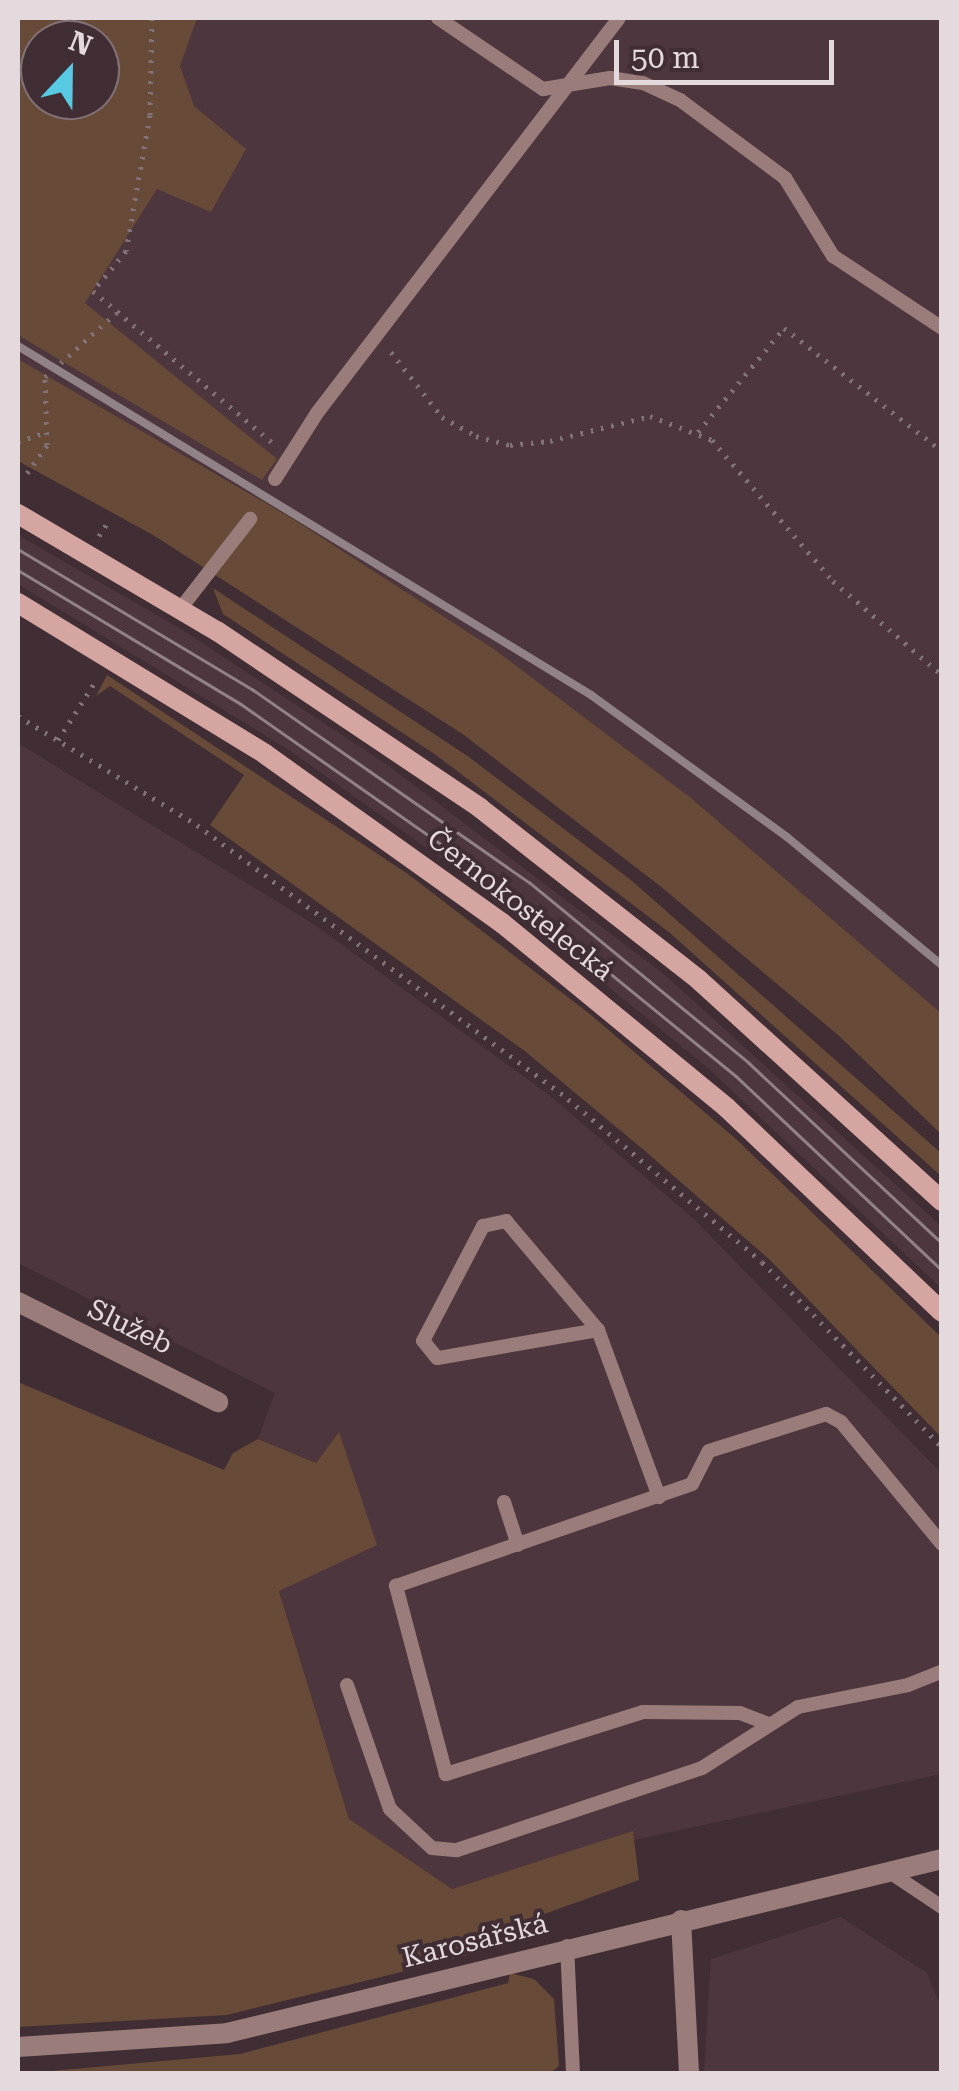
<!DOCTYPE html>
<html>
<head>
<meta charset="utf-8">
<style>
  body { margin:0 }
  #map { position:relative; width:959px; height:2091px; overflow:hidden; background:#402e34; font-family:"Roboto Serif",serif }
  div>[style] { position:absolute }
  .built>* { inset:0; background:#4e363e }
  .green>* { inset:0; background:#674a37 }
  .path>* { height:5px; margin-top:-2.5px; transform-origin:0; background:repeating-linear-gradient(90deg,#827378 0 2.5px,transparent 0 10.5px) }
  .service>* { height:14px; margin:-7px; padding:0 7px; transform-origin:7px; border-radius:7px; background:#9a7d7a }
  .minor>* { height:20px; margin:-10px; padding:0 10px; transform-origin:10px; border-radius:10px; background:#9a7d7a }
  .secondary>* { height:20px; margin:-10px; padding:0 10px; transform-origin:10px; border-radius:10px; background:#d4a5a1 }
  .tram>* { height:2.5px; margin:-1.25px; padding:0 1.25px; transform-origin:1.25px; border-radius:1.25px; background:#908286 }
  .rail>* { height:8px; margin:-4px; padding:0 4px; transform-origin:4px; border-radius:4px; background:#908286 }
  span { translate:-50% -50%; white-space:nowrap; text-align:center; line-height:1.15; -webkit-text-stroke:8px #402e34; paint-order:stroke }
  .street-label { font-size:28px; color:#e4d9dc }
  .frame { position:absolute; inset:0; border:20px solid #e4d9dc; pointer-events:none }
  .north { position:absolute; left:20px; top:20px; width:100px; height:100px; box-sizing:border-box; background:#402e34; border:2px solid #827277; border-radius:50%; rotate:22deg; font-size:28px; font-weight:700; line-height:40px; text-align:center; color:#e4d9dc }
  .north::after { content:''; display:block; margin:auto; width:35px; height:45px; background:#57c9e2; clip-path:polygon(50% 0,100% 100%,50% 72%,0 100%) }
  .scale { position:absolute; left:614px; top:40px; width:220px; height:45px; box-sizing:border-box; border:5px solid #e4d9dc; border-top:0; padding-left:12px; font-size:30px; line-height:35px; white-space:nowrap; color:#e4d9dc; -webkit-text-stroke:8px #402e34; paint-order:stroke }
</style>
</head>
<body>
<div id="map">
  <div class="built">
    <i style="clip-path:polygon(evenodd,18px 18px,941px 18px,941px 1013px,691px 798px,494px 649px,293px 519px,18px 359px,18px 18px,40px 40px,100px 40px,100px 100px,40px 100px,40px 40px)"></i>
    <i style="clip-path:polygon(18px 535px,181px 629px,386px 764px,665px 975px,941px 1226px,941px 1288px,708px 1068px,514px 910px,289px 750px,18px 584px)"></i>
    <i style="clip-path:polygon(18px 743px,312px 923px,548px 1094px,694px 1219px,941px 1473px,941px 1774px,634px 1840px,633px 1832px,452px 1889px,349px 1819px,279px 1590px,339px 1433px,316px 1463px,258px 1439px,275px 1393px,18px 1263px)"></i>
    <i style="clip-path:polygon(841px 1917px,927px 1973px,941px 2007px,941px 2073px,704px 2073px,711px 1959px)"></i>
  </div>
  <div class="green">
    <i style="clip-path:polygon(evenodd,18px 18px,197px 18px,180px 66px,194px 106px,246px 149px,211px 212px,157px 189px,85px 303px,277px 459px,262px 480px,18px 335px,18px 18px,100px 40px,100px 100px,40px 100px,40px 40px,100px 40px)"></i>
    <i style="clip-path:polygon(18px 359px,293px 519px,494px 649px,691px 798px,941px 1013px,941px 1134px,838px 1035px,660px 886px,464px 735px,153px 535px,18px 461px)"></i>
    <i style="clip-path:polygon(213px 588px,469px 757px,631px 880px,941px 1153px,941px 1176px,670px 933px,436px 755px,223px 614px)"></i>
    <i style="clip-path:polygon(107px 675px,408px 874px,591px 1015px,736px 1139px,941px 1337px,941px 1437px,769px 1259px,645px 1151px,526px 1052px,210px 825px,244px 775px,110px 686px,96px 696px)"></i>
    <i style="clip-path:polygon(18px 1382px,224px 1470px,233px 1453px,258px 1439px,316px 1463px,339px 1432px,377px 1545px,279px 1591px,349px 1819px,452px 1889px,633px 1831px,639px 1880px,466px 1942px,466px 1956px,227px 2015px,18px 2027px)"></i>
    <i style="clip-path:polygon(510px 1973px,534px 1979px,554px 1999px,559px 2066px,550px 2073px,18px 2074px,240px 2054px,508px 1983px)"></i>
  </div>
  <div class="path">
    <i style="left:152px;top:18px;width:97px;rotate:91.2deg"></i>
    <i style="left:150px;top:115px;width:138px;rotate:100deg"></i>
    <i style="left:126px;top:251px;width:52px;rotate:129.5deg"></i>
    <i style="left:93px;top:291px;width:234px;rotate:40.2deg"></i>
    <i style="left:391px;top:352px;width:83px;rotate:51.9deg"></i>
    <i style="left:442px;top:417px;width:39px;rotate:29deg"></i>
    <i style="left:476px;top:436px;width:35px;rotate:15deg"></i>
    <i style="left:510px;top:445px;width:40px;rotate:-5.7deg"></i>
    <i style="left:550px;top:441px;width:103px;rotate:-14deg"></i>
    <i style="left:650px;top:416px;width:66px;rotate:21.2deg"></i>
    <i style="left:712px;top:440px;width:186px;rotate:49.4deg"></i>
    <i style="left:833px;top:581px;width:144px;rotate:40.8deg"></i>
    <i style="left:698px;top:432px;width:135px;rotate:-50.4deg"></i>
    <i style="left:784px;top:328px;width:200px;rotate:37.9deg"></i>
    <i style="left:18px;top:442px;width:30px;rotate:-20deg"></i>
    <i style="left:27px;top:473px;width:34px;rotate:-54deg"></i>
    <i style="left:47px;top:445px;width:68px;rotate:-91.7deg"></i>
    <i style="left:45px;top:377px;width:96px;rotate:-42deg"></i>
    <i style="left:99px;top:536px;width:19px;rotate:-58deg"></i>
    <i style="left:18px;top:716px;width:210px;rotate:31.3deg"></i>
    <i style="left:197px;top:825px;width:461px;rotate:36.4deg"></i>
    <i style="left:568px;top:1099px;width:253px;rotate:40deg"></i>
    <i style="left:762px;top:1262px;width:258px;rotate:45.8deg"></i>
    <i style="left:58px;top:740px;width:72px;rotate:-57.4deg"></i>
  </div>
  <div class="service">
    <i style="left:438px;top:18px;width:127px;rotate:34.1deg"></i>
    <i style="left:543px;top:89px;width:68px;rotate:-9.3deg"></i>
    <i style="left:610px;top:78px;width:33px;rotate:9deg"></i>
    <i style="left:643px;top:83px;width:41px;rotate:24.7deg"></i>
    <i style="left:680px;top:100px;width:131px;rotate:36.6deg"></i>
    <i style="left:785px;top:178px;width:92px;rotate:58.4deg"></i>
    <i style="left:833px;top:256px;width:131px;rotate:33.4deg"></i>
    <i style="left:275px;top:479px;width:78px;rotate:-57.5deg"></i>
    <i style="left:317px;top:413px;width:497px;rotate:-52.6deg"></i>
    <i style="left:181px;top:608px;width:113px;rotate:-52.2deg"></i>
    <i style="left:598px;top:1330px;width:163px;rotate:170.1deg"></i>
    <i style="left:437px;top:1358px;width:22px;rotate:-129deg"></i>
    <i style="left:423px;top:1341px;width:130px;rotate:-62.4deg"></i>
    <i style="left:483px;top:1226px;width:24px;rotate:-12deg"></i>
    <i style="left:506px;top:1221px;width:143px;rotate:49.8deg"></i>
    <i style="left:598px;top:1330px;width:178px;rotate:69.9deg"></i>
    <i style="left:504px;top:1502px;width:45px;rotate:72deg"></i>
    <i style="left:347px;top:1685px;width:131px;rotate:70.9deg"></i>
    <i style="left:390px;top:1809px;width:57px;rotate:42.9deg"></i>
    <i style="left:432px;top:1848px;width:25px;rotate:5deg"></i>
    <i style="left:457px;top:1850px;width:258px;rotate:-18.5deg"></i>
    <i style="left:702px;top:1768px;width:114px;rotate:-32.4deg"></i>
    <i style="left:798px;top:1707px;width:112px;rotate:-11.3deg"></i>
    <i style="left:908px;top:1685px;width:37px;rotate:-22deg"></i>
    <i style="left:766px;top:1723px;width:28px;rotate:-159deg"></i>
    <i style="left:740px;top:1713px;width:97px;rotate:-179.4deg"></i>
    <i style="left:643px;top:1712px;width:207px;rotate:162.5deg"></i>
    <i style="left:446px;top:1774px;width:195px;rotate:-104.9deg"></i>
    <i style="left:396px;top:1586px;width:313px;rotate:-19deg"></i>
    <i style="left:692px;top:1484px;width:37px;rotate:-63deg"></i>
    <i style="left:709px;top:1451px;width:123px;rotate:-17.5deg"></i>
    <i style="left:826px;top:1414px;width:17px;rotate:28deg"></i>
    <i style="left:841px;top:1422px;width:158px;rotate:50.4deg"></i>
    <i style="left:888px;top:1871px;width:65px;rotate:33.7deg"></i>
    <i style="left:567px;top:1946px;width:128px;rotate:87.3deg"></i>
  </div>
  <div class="minor">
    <i style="left:18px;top:1302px;width:224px;rotate:26.6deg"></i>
    <i style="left:681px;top:1920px;width:154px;rotate:87deg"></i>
    <i style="left:18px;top:2047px;width:209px;rotate:-3.8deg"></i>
    <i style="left:227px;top:2033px;width:736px;rotate:-13.68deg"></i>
  </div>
  <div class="secondary">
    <i style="left:18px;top:514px;width:231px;rotate:30.5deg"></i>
    <i style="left:217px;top:631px;width:317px;rotate:33.9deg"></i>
    <i style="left:480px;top:808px;width:278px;rotate:38.1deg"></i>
    <i style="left:699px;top:980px;width:328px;rotate:42.3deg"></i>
    <i style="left:18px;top:603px;width:289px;rotate:31.4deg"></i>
    <i style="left:265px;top:754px;width:291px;rotate:35.5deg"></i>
    <i style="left:502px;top:923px;width:291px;rotate:39.4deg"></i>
    <i style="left:727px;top:1108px;width:296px;rotate:43.5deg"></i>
  </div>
  <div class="tram">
    <i style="left:18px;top:549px;width:273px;rotate:30.9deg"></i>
    <i style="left:252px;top:689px;width:338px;rotate:34.9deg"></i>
    <i style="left:529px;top:882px;width:285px;rotate:39.4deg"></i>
    <i style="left:749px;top:1063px;width:264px;rotate:43deg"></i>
    <i style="left:18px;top:570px;width:260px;rotate:31deg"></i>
    <i style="left:241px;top:704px;width:340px;rotate:35deg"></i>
    <i style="left:519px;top:899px;width:280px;rotate:39.2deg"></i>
    <i style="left:736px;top:1076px;width:283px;rotate:43.3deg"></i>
  </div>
  <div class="rail">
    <i style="left:18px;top:346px;width:671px;rotate:31.34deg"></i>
    <i style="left:591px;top:695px;width:242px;rotate:35.9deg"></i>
    <i style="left:787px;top:837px;width:201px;rotate:39.6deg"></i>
  </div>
  <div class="street-label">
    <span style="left:520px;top:905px;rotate:38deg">Černokostelecká</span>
    <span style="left:130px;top:1327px;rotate:26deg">Služeb</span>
    <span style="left:475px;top:1941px;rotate:-14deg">Karosářská</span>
  </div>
  <div class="frame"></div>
  <div class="north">N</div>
  <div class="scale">50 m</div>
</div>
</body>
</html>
